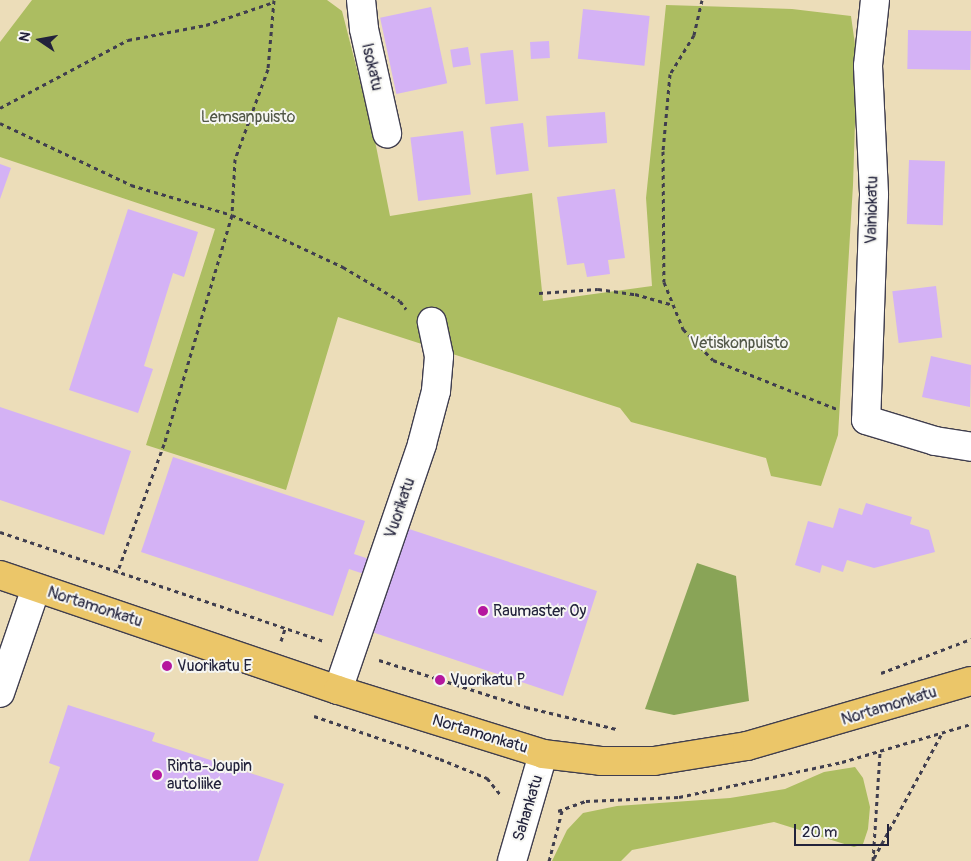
<!DOCTYPE html>
<html>
<head>
<meta charset="utf-8">
<style>
  body { margin:0 }
  #map { position:relative; width:971px; height:861px; overflow:hidden; background:#ecddb9; font-family:Pangolin,sans-serif }
  div>[style] { position:absolute }
  .green>* { inset:0; background:#acbd61 }
  .forest>* { inset:0; background:#89a457 }
  .building>* { inset:0; background:#d4b2f5; transform-origin:0 0 }
  .path>* { height:3px; margin-top:-1.5px; transform-origin:0; background:repeating-linear-gradient(90deg,#403e4e 0 4px,transparent 0 8px) }
  .roads { filter:drop-shadow(1px 0 #403e4e) drop-shadow(-1px 0 #403e4e) drop-shadow(0 1px #403e4e) drop-shadow(0 -1px #403e4e) }
  .minor>* { height:28px; margin:-14px; padding:0 14px; transform-origin:14px; border-radius:14px; background:#fff }
  .major>* { height:28px; margin:-14px; padding:0 14px; transform-origin:14px; border-radius:14px; background:#ebc669 }
  .dots>* { width:14px; height:14px; translate:-50% -50%; box-sizing:border-box; border:2px solid #f6f6f2; border-radius:50% }
  span { translate:-50% -50%; white-space:nowrap; text-align:center; line-height:1.15; -webkit-text-stroke:4px #f6f6f2; paint-order:stroke }
  .street-label { font-size:16px; color:#22223b }
  .park-label { font-size:16px; color:#525848 }
  .poi-label { font-size:16px; color:#22223b }
  .left { translate:0 -50%; text-align:left }
  .north { position:absolute; left:15px; top:15px; width:50px; height:50px; -webkit-text-stroke:4px #f6f6f2; paint-order:stroke; rotate:282deg; font-size:14px; font-weight:700; line-height:20px; text-align:center; color:#22223b }
  .north::after { content:''; display:block; margin:auto; width:18px; height:22px; background:#22223b; clip-path:polygon(50% 0,100% 100%,50% 72%,0 100%) }
  .scale { position:absolute; left:794px; top:824px; width:95px; height:22px; box-sizing:border-box; border:2px solid #22223b; border-top:0; padding-left:6px; font-size:15px; line-height:18px; white-space:nowrap; color:#22223b; -webkit-text-stroke:4px #f6f6f2; paint-order:stroke }
</style>
</head>
<body>
<div id="map">
  <div class="green">
    <i style="clip-path:polygon(32px 0,327px 0,342px 11px,374px 136px,390px 216px,532px 193px,543px 301px,652px 286px,646px 198px,666px 5px,792px 9px,851px 16px,857px 59px,853px 185px,838px 435px,821px 486px,771px 476px,766px 458px,631px 422px,620px 408px,338px 317px,286px 490px,146px 445px,215px 229px,0 157px,0 42px)"></i>
    <i style="clip-path:polygon(855px 767px,863px 778px,870px 807px,868px 829px,863px 844px,854px 847px,774px 822px,632px 850px,621px 861px,552px 861px,567px 830px,583px 813px,617px 806px,730px 798px,785px 789px,824px 772px)"></i>
  </div>
  <div class="forest">
    <i style="clip-path:polygon(697px 563px,736px 576px,749px 701px,674px 715px,645px 709px)"></i>
  </div>
  <div class="building">
    <i style="left:431px;top:7px;width:78px;height:52px;rotate:78deg"></i>
    <i style="left:583px;top:9px;width:67px;height:50px;rotate:6deg"></i>
    <i style="left:908px;top:30px;width:63px;height:39px;rotate:1deg"></i>
    <i style="left:549px;top:41px;width:17px;height:19px;rotate:87deg"></i>
    <i style="left:468px;top:47px;width:18px;height:18px;rotate:81deg"></i>
    <i style="left:513px;top:50px;width:51px;height:33px;rotate:84deg"></i>
    <i style="left:605px;top:112px;width:31px;height:59px;rotate:86deg"></i>
    <i style="left:523px;top:123px;width:48px;height:33px;rotate:83deg"></i>
    <i style="left:463px;top:131px;width:64px;height:53px;rotate:83deg"></i>
    <i style="left:909px;top:160px;width:36px;height:64px;rotate:2deg"></i>
    <i style="clip-path:polygon(0 164px,11px 168px,0 199px)"></i>
    <i style="clip-path:polygon(615px 189px,625px 258px,608px 260px,610px 274px,587px 277px,584px 263px,567px 265px,557px 197px)"></i>
    <i style="clip-path:polygon(128px 209px,198px 232px,184px 277px,173px 273px,144px 366px,153px 369px,138px 413px,69px 390px)"></i>
    <i style="left:936px;top:286px;width:52px;height:44px;rotate:83deg"></i>
    <i style="clip-path:polygon(931px 356px,971px 365px,970px 407px,922px 397px)"></i>
    <i style="clip-path:polygon(0 407px,131px 451px,104px 535px,0 500px)"></i>
    <i style="clip-path:polygon(173px 457px,365px 521px,354px 554px,390px 566px,403px 527px,597px 591px,563px 696px,369px 631px,385px 581px,349px 569px,333px 616px,141px 552px)"></i>
    <i style="clip-path:polygon(866px 503px,912px 517px,910px 524px,929px 530px,935px 552px,874px 568px,847px 560px,843px 572px,822px 565px,820px 573px,795px 565px,808px 521px,833px 528px,839px 508px,862px 515px)"></i>
    <i style="clip-path:polygon(68px 705px,155px 733px,152px 741px,284px 784px,258px 861px,29px 861px,60px 767px,49px 763px)"></i>
  </div>
  <div class="path">
    <i style="left:274px;top:0;width:69px;rotate:95deg"></i>
    <i style="left:268px;top:69px;width:96px;rotate:110.1deg"></i>
    <i style="left:235px;top:159px;width:56px;rotate:93.1deg"></i>
    <i style="left:232px;top:215px;width:123px;rotate:25.1deg"></i>
    <i style="left:343px;top:267px;width:66px;rotate:30.8deg"></i>
    <i style="left:400px;top:301px;width:10px;rotate:53deg"></i>
    <i style="left:702px;top:0;width:36px;rotate:103deg"></i>
    <i style="left:694px;top:35px;width:46px;rotate:121.6deg"></i>
    <i style="left:670px;top:74px;width:77px;rotate:95.2deg"></i>
    <i style="left:663px;top:151px;width:131px;rotate:89.6deg"></i>
    <i style="left:664px;top:282px;width:51px;rotate:68deg"></i>
    <i style="left:683px;top:329px;width:43px;rotate:45.9deg"></i>
    <i style="left:713px;top:360px;width:133px;rotate:21.6deg"></i>
    <i style="left:0;top:108px;width:145px;rotate:-28deg"></i>
    <i style="left:128px;top:40px;width:79px;rotate:-10.9deg"></i>
    <i style="left:206px;top:25px;width:72px;rotate:-18.7deg"></i>
    <i style="left:0;top:123px;width:145px;rotate:25.3deg"></i>
    <i style="left:131px;top:185px;width:105px;rotate:16.5deg"></i>
    <i style="left:232px;top:215px;width:239px;rotate:106.5deg"></i>
    <i style="left:164px;top:444px;width:137px;rotate:110deg"></i>
    <i style="left:539px;top:293px;width:59px;rotate:-3.9deg"></i>
    <i style="left:598px;top:289px;width:37px;rotate:8deg"></i>
    <i style="left:635px;top:294px;width:40px;rotate:16deg"></i>
    <i style="left:0;top:532px;width:342px;rotate:18.6deg"></i>
    <i style="left:281px;top:641px;width:13px;rotate:-72deg"></i>
    <i style="left:379px;top:660px;width:154px;rotate:17.7deg"></i>
    <i style="left:526px;top:707px;width:93px;rotate:13.7deg"></i>
    <i style="left:881px;top:673px;width:96px;rotate:-20.7deg"></i>
    <i style="left:314px;top:716px;width:133px;rotate:18.8deg"></i>
    <i style="left:440px;top:759px;width:51px;rotate:22deg"></i>
    <i style="left:487px;top:778px;width:21px;rotate:51deg"></i>
    <i style="left:558px;top:811px;width:30px;rotate:-20deg"></i>
    <i style="left:586px;top:801px;width:93px;rotate:-2.5deg"></i>
    <i style="left:679px;top:797px;width:167px;rotate:-12.1deg"></i>
    <i style="left:842px;top:762px;width:134px;rotate:-16.4deg"></i>
    <i style="left:874px;top:858px;width:140px;rotate:-61.4deg"></i>
    <i style="left:549px;top:861px;width:52px;rotate:-75.4deg"></i>
    <i style="left:873px;top:861px;width:109px;rotate:-86.3deg"></i>
  </div>
  <div class="roads">
    <div class="minor">
      <i style="left:361px;top:0;width:29px;rotate:84deg"></i>
      <i style="left:364px;top:29px;width:107px;rotate:77.5deg"></i>
      <i style="left:875px;top:0;width:66px;rotate:96.1deg"></i>
      <i style="left:868px;top:66px;width:129px;rotate:87.3deg"></i>
      <i style="left:874px;top:195px;width:225px;rotate:92deg"></i>
      <i style="left:866px;top:420px;width:72px;rotate:16.9deg"></i>
      <i style="left:935px;top:441px;width:36px;rotate:9deg"></i>
      <i style="left:338px;top:690px;width:260px;rotate:-71.1deg"></i>
      <i style="left:422px;top:444px;width:55px;rotate:-75.2deg"></i>
      <i style="left:436px;top:391px;width:35px;rotate:-85deg"></i>
      <i style="left:439px;top:356px;width:35px;rotate:-102deg"></i>
      <i style="left:0;top:693px;width:111px;rotate:-71.1deg"></i>
      <i style="left:512px;top:861px;width:111px;rotate:-73.8deg"></i>
    </div>
    <div class="major">
      <i style="left:0;top:575px;width:357px;rotate:18.8deg"></i>
      <i style="left:338px;top:690px;width:215px;rotate:17.3deg"></i>
      <i style="left:543px;top:754px;width:58px;rotate:6.9deg"></i>
      <i style="left:601px;top:761px;width:53px"></i>
      <i style="left:654px;top:761px;width:94px;rotate:-9.2deg"></i>
      <i style="left:747px;top:746px;width:233px;rotate:-16.2deg"></i>
    </div>
  </div>
  <div class="dots">
    <i style="left:483px;top:611px;background:#b5179e"></i>
    <i style="left:167px;top:666px;background:#b5179e"></i>
    <i style="left:440px;top:680px;background:#b5179e"></i>
    <i style="left:157px;top:775px;background:#b5179e"></i>
  </div>
  <div class="street-label">
    <span style="left:372px;top:67px;rotate:77deg">Isokatu</span>
    <span style="left:872px;top:210px;rotate:-89deg">Vainiokatu</span>
    <span style="left:400px;top:508px;rotate:-71deg">Vuorikatu</span>
    <span style="left:95px;top:607px;rotate:18deg">Nortamonkatu</span>
    <span style="left:889px;top:706px;rotate:-17deg">Nortamonkatu</span>
    <span style="left:480px;top:734px;rotate:17deg">Nortamonkatu</span>
    <span style="left:528px;top:808px;rotate:-73deg">Sahankatu</span>
  </div>
  <div class="park-label">
    <span style="left:248px;top:117px">Lemsanpuisto</span>
    <span style="left:739px;top:343px">Vetiskonpuisto</span>
  </div>
  <div class="poi-label">
    <span class="left" style="left:493px;top:611px">Raumaster Oy</span>
    <span class="left" style="left:177px;top:666px">Vuorikatu E</span>
    <span class="left" style="left:450px;top:680px">Vuorikatu P</span>
    <span class="left" style="left:167px;top:775px">Rinta-Joupin<br>autoliike</span>
  </div>
  <div class="north">N</div>
  <div class="scale">20 m</div>
</div>
</body>
</html>
